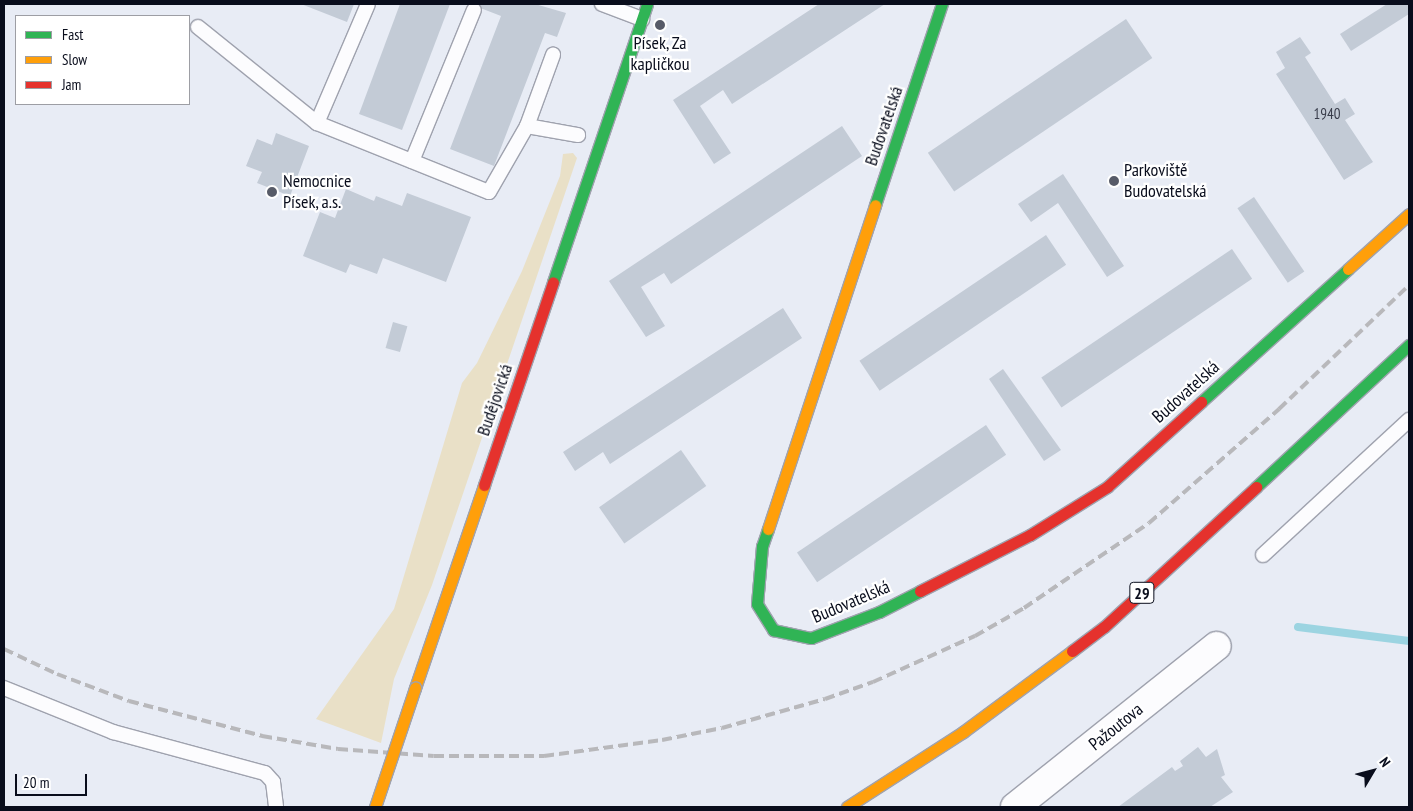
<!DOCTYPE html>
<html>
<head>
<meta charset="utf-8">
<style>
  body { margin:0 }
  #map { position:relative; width:1413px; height:811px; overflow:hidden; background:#e8ecf5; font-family:"PT Sans Narrow",sans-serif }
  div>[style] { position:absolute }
  .green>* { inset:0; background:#e9e0c7 }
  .stream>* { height:8px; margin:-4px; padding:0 4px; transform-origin:4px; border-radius:4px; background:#9cd4e1 }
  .building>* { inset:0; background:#c3cbd6; transform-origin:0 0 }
  .roads { filter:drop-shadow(1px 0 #9fa2ae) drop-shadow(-1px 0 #9fa2ae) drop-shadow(0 1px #9fa2ae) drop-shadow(0 -1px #9fa2ae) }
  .lane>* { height:14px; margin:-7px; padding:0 7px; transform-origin:7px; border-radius:7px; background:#fcfcfe }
  .street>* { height:28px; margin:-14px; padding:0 14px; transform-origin:14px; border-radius:14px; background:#fcfcfe }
  .fast>* { height:11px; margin:-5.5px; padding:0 5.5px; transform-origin:5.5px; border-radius:5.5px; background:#30b455 }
  .slow>* { height:11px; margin:-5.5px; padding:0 5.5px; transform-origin:5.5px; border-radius:5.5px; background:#ff9f0a }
  .jam>* { height:11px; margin:-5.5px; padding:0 5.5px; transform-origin:5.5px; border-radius:5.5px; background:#e5322d }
  .rail>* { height:4px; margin-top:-2px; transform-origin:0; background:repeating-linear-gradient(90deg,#b8b8bb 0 10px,transparent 0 15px) }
  .bridges { filter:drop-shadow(1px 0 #9fa2ae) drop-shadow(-1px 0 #9fa2ae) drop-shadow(0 1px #9fa2ae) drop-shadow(0 -1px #9fa2ae) }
  .slow-bridge>* { height:11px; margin:-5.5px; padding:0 5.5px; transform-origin:5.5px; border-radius:5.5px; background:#ff9f0a }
  .dots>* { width:14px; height:14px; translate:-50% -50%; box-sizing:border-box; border:2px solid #fff; border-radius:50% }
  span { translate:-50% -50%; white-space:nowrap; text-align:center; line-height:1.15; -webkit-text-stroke:4.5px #fff; paint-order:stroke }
  .number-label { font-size:15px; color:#383c4a }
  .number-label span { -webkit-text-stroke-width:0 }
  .shield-label span { padding:1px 4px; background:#fff; border:1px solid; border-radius:4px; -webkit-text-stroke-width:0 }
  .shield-label { font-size:16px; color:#090d1c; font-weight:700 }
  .poi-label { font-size:18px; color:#090d1c }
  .left { translate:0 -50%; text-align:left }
  .street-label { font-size:18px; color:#090d1c }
  .frame { position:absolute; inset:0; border:5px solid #090d1c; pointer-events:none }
  .legend { position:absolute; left:15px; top:15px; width:175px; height:90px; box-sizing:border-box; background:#fff; border:1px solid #9d9ea4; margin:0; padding:6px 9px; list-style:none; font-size:15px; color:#090d1c }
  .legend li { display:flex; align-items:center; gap:10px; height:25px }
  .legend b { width:25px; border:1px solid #9d9ea4 }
  .north { position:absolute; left:1348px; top:746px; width:50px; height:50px; -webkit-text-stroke:4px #fff; paint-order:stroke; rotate:53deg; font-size:14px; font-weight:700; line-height:20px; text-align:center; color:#090d1c }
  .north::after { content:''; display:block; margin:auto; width:18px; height:22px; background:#090d1c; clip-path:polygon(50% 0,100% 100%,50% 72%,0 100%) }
  .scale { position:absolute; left:15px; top:774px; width:72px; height:22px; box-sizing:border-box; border:2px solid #090d1c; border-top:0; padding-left:6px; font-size:15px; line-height:18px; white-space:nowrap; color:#090d1c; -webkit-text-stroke:4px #fff; paint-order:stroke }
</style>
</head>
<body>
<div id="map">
  <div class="green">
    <i style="clip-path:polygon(573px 153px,577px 158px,432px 585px,394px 679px,381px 743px,316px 719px,394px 609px,462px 383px,477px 363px,522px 271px,560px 176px,563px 154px)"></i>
  </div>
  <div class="stream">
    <i style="left:1298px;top:627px;width:112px;rotate:7.2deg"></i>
  </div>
  <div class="building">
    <i style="clip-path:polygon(301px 4px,354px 4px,347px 22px)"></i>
    <i style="clip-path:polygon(400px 4px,450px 4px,402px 130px,359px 114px)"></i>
    <i style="clip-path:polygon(470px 4px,535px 4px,566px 13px,557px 37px,545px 33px,494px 166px,450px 149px,501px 16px)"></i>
    <i style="clip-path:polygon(819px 4px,885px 4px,732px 104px,723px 90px,700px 106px,731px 153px,714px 164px,673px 100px)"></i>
    <i style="clip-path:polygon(1387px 4px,1409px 4px,1409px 14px,1351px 51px,1340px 34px)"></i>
    <i style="left:1126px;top:19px;width:47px;height:239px;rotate:56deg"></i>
    <i style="clip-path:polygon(1300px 37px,1311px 53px,1305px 57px,1335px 104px,1345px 98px,1355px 114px,1345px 120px,1373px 162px,1344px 180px,1276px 74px,1285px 68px,1276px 52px)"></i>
    <i style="clip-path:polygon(842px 126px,862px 156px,671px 284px,664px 273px,641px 287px,665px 326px,646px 337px,609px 281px)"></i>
    <i style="clip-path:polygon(276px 133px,309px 146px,290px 196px,257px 183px,262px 172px,246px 166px,257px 139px,272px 145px)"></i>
    <i style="clip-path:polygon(1063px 174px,1124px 266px,1107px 277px,1058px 203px,1031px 222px,1018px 204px)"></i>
    <i style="clip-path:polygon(346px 189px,374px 201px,376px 196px,402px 206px,407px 193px,471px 217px,446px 282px,383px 258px,377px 274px,350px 264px,346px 273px,303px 256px,320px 212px,335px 218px)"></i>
    <i style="left:1254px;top:197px;width:90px;height:20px;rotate:56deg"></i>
    <i style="left:1046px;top:235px;width:36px;height:225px;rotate:56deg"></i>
    <i style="left:1232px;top:249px;width:36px;height:230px;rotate:56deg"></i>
    <i style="clip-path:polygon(783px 308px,802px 338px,610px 464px,603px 452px,575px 471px,563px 452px)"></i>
    <i style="left:393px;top:322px;width:15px;height:27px;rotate:16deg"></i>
    <i style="clip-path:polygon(1003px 369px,1061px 450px,1044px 461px,989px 379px)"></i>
    <i style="left:986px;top:425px;width:36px;height:228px;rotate:56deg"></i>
    <i style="left:681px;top:450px;width:44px;height:100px;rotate:55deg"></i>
    <i style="clip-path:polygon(1198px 747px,1206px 757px,1217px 749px,1225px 775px,1221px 777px,1233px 792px,1210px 807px,1118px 807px,1172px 767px,1175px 771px,1183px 766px,1180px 761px)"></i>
  </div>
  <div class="roads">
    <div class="lane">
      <i style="left:602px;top:4px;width:43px;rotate:20.6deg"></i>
      <i style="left:198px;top:27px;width:153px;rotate:38.9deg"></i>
      <i style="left:317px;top:123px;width:185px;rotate:21.9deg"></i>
      <i style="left:489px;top:192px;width:76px;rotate:-60.1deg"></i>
      <i style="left:527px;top:126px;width:76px;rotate:-69.9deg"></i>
      <i style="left:317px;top:123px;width:129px;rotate:-66.8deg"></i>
      <i style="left:527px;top:126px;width:52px;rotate:10deg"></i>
      <i style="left:412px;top:161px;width:163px;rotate:-67.7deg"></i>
      <i style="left:1263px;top:555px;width:199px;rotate:-42.8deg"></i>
      <i style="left:4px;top:688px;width:118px;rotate:22deg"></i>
      <i style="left:113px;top:732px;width:157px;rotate:15.1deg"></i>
      <i style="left:265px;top:773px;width:12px;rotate:48deg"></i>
      <i style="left:273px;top:782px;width:25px;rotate:83deg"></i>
    </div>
    <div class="street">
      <i style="left:1015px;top:807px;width:258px;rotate:-38.6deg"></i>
    </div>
    <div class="fast">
      <i style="left:875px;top:205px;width:212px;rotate:-71.6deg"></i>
      <i style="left:553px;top:282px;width:293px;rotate:-71.3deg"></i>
      <i style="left:1201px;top:402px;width:198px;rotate:-42.1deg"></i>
      <i style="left:1256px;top:487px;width:209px;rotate:-42.9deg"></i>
      <i style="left:768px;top:529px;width:18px;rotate:109deg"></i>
      <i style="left:762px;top:546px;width:58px;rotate:94.9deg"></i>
      <i style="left:757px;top:604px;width:31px;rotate:58deg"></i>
      <i style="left:773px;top:630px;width:39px;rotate:12deg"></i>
      <i style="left:811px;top:638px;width:73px;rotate:-20.9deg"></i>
      <i style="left:879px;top:612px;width:46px;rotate:-27.1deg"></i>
    </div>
    <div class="slow">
      <i style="left:1348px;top:269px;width:82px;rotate:-42deg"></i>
      <i style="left:768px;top:529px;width:341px;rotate:-71.7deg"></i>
      <i style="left:415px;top:688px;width:214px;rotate:-71.2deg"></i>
      <i style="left:847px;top:807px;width:138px;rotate:-32.9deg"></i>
      <i style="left:963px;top:732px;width:136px;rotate:-36.6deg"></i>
    </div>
    <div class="jam">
      <i style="left:484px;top:485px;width:214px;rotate:-71.2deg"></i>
      <i style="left:920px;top:591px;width:123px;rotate:-27deg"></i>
      <i style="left:1030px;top:535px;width:91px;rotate:-31.9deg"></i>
      <i style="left:1107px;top:487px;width:127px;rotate:-42.1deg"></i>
      <i style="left:1072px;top:651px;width:40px;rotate:-37deg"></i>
      <i style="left:1104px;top:627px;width:207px;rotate:-42.6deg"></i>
    </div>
  </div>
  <div class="rail">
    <i style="left:4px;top:649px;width:59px;rotate:25.3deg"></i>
    <i style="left:57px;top:674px;width:77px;rotate:20.6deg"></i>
    <i style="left:129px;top:701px;width:138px;rotate:14.7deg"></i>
    <i style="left:262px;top:736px;width:77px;rotate:9.7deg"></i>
    <i style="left:338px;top:749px;width:96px;rotate:4.2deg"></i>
    <i style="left:434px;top:756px;width:110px"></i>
    <i style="left:544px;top:756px;width:119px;rotate:-7.7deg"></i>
    <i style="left:662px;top:740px;width:61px;rotate:-11.3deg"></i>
    <i style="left:722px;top:728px;width:107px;rotate:-15.7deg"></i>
    <i style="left:825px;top:699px;width:51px;rotate:-19.5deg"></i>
    <i style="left:873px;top:682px;width:112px;rotate:-24.3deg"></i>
    <i style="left:975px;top:636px;width:56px;rotate:-29.7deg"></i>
    <i style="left:1024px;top:608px;width:151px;rotate:-34.2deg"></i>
    <i style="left:1149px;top:523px;width:173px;rotate:-41.2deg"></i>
    <i style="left:1279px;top:409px;width:180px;rotate:-43.6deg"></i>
  </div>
  <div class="bridges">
    <div class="slow-bridge">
      <i style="left:375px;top:807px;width:126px;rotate:-71.4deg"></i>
    </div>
  </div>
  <div class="dots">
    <i style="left:660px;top:25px;background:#575b68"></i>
    <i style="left:1114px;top:181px;background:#575b68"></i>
    <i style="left:272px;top:192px;background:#575b68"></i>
  </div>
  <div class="number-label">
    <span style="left:1327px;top:114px">1940</span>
  </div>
  <div class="shield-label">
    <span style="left:1142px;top:593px">29</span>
  </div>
  <div class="poi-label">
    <span style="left:660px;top:54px">Písek, Za<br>kapličkou</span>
    <span class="left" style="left:1124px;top:181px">Parkoviště<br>Budovatelská</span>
    <span class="left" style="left:283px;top:192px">Nemocnice<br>Písek, a.s.</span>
  </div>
  <div class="street-label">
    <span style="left:884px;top:126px;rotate:-71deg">Budovatelská</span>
    <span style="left:1186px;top:392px;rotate:-42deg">Budovatelská</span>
    <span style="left:495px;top:400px;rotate:-71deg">Budějovická</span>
    <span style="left:851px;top:602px;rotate:-23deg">Budovatelská</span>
    <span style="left:1116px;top:727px;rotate:-39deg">Pažoutova</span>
  </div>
  <div class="frame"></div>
  <ul class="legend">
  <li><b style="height:6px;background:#30b455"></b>Fast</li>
  <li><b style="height:6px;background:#ff9f0a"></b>Slow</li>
  <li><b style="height:6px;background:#e5322d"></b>Jam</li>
  </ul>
  <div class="north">N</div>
  <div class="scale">20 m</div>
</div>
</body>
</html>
